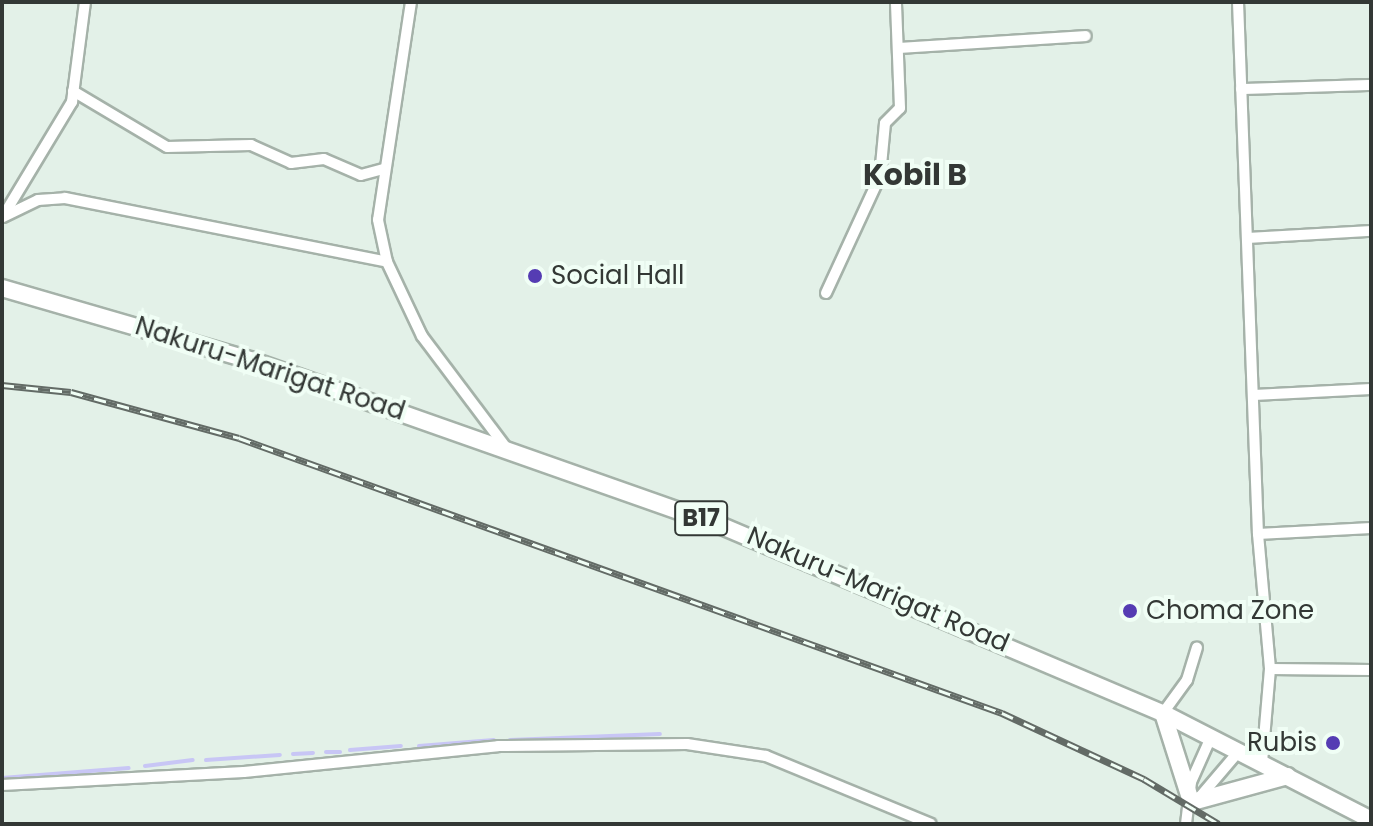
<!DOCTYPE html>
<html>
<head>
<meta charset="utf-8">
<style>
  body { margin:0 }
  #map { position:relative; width:1373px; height:826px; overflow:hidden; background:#e3f1e8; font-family:Poppins,sans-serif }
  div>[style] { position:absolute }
  .stream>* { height:4px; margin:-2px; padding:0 2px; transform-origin:2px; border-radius:2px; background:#c8c6f5 }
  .roads { filter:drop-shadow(2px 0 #a5b2a9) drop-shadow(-2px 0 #a5b2a9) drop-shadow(0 2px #a5b2a9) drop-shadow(0 -2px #a5b2a9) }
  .street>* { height:10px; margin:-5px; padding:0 5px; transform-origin:5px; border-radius:5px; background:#fff }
  .primary>* { height:16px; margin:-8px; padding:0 8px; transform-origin:8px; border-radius:8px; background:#fff }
  .rail>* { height:7px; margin-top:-3.5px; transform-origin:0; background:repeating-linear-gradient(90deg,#f0fef5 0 12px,#636b66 0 24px); box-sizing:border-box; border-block:2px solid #636b66 }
  .dots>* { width:22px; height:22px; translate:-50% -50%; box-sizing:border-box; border:4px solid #f0fef5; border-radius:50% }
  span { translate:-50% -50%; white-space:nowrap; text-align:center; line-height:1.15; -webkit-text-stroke:8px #f0fef5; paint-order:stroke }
  .shield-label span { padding:2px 6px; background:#f0fef5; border:2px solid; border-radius:6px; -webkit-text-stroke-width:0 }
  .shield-label { font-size:24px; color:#333835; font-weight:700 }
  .poi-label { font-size:26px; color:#333835 }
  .left { translate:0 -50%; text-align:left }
  .right { translate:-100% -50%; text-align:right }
  .street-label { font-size:26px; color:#333835 }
  .quarter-label { font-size:30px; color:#333835; font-weight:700 }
  .frame { position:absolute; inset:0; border:4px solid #333835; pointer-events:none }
</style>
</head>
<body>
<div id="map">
  <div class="stream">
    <i style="left:510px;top:740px;width:150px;rotate:-2.3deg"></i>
    <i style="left:419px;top:746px;width:75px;rotate:-4.6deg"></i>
    <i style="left:350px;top:750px;width:51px;rotate:-4.5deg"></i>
    <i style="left:326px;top:752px;width:14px"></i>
    <i style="left:293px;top:754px;width:20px;rotate:-3deg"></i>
    <i style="left:206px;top:760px;width:74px;rotate:-3.9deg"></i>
    <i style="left:145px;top:766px;width:48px;rotate:-7.1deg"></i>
    <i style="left:2px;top:778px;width:127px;rotate:-4.5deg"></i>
  </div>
  <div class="roads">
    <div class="street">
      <i style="left:411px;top:2px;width:220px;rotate:98.6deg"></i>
      <i style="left:378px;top:220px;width:43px;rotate:77.9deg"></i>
      <i style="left:387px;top:262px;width:82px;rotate:64.7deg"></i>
      <i style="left:422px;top:336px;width:138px;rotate:53deg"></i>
      <i style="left:1238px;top:2px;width:532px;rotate:87.85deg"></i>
      <i style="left:1258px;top:534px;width:136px;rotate:84.9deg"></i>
      <i style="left:1270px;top:669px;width:94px;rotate:94.9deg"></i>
      <i style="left:900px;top:48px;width:186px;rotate:-3.7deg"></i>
      <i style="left:1241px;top:89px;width:130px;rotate:-1.8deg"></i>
      <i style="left:73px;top:91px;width:109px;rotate:30.8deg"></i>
      <i style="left:167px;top:147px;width:84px;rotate:-1.4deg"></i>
      <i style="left:251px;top:145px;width:44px;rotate:24.2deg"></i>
      <i style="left:291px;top:163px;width:33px;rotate:-7deg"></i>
      <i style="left:324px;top:159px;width:40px;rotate:23.4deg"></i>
      <i style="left:361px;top:175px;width:24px;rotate:-15deg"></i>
      <i style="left:5px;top:213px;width:130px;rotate:-58.9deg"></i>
      <i style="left:72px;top:102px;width:101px;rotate:-82.6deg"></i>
      <i style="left:3px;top:217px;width:39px;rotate:-26deg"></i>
      <i style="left:38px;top:200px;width:27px;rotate:-4deg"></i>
      <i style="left:65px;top:198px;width:328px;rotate:11.2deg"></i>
      <i style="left:1248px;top:238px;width:123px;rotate:-3.3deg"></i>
      <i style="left:826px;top:293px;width:129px;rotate:-65.2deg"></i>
      <i style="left:880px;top:176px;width:53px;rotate:-84.6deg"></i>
      <i style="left:885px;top:123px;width:21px;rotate:-45deg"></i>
      <i style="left:900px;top:108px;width:106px;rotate:-92.2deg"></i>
      <i style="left:1254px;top:395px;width:117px;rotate:-2.9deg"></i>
      <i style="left:1258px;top:534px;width:113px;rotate:-3deg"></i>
      <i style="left:1270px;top:669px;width:101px;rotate:0.6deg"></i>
      <i style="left:1163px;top:713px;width:41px;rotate:-54deg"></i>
      <i style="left:1187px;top:680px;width:34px;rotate:-73deg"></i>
      <i style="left:2px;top:785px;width:242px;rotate:-3.1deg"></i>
      <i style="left:244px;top:772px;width:255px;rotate:-5.8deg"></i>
      <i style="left:498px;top:746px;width:189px;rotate:-0.6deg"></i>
      <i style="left:687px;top:744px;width:80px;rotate:8.6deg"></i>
      <i style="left:766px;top:756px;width:178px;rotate:22.4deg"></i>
      <i style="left:1199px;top:798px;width:63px;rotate:-49.5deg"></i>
      <i style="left:1186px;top:824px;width:42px;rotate:-83.2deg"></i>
      <i style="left:1191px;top:782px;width:49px;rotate:-66deg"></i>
    </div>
    <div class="primary">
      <i style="left:2px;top:288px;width:261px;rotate:16.2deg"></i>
      <i style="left:253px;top:361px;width:492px;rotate:19.4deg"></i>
      <i style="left:717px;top:524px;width:484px;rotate:23deg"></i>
      <i style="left:1163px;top:713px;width:234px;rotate:27.2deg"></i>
      <i style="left:1163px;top:713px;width:86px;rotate:72.4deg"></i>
      <i style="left:1196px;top:801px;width:95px;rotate:-15.2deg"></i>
    </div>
  </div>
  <div class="rail">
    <i style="left:2px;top:385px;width:69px;rotate:5.8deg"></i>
    <i style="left:71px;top:392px;width:174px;rotate:15.3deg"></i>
    <i style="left:239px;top:438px;width:811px;rotate:19.82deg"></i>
    <i style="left:1002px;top:713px;width:157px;rotate:24.9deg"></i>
    <i style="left:1144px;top:779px;width:87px;rotate:31deg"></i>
  </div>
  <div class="dots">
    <i style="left:535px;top:276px;background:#553cb3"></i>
    <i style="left:1130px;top:611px;background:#553cb3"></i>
    <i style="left:1333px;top:743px;background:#553cb3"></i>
  </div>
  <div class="shield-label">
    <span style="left:701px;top:518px">B17</span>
  </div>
  <div class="poi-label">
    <span class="left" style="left:551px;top:276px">Social Hall</span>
    <span class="left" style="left:1146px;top:611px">Choma Zone</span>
    <span class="right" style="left:1317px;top:743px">Rubis</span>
  </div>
  <div class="street-label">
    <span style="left:270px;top:369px;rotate:18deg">Nakuru-Marigat Road</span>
    <span style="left:878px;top:590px;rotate:23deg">Nakuru-Marigat Road</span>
  </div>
  <div class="quarter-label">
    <span style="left:915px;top:175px">Kobil B</span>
  </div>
  <div class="frame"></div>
</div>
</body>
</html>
